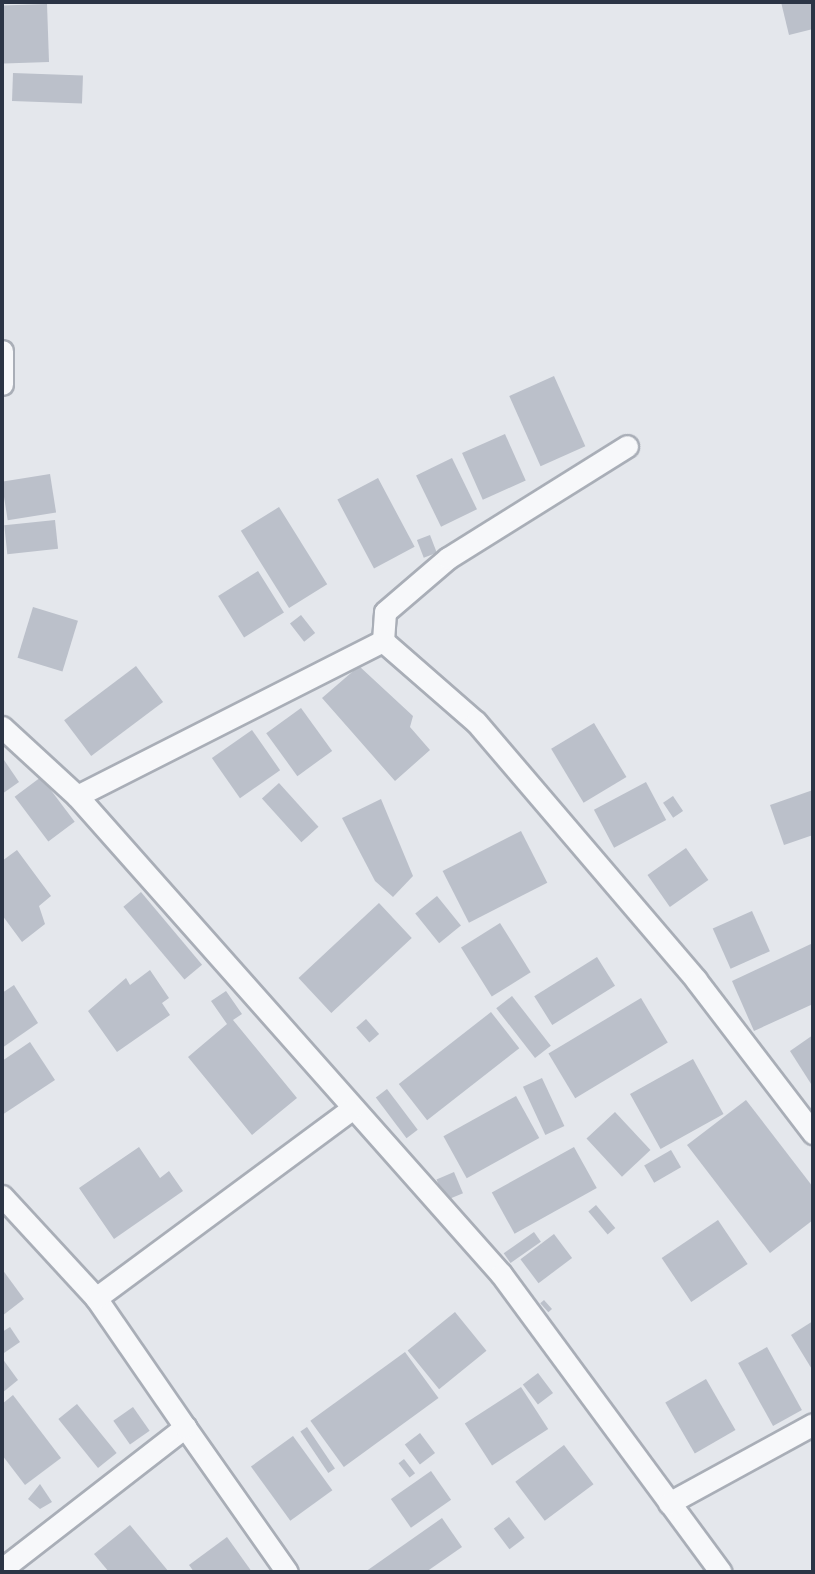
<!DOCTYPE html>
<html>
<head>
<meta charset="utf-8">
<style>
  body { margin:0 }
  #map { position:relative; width:815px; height:1574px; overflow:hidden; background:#e4e7ec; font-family:"Nunito Sans",sans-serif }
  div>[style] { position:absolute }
  .building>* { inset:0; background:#bbc0ca; transform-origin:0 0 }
  .roads { filter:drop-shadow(2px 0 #a9aeb7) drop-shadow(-2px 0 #a9aeb7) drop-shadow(0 2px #a9aeb7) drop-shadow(0 -2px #a9aeb7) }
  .minor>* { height:21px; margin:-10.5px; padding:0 10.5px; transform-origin:10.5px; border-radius:10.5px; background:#f7f8fa }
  span { translate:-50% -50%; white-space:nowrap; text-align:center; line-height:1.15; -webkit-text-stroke:5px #f4f6f9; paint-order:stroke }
  .frame { position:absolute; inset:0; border:4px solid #2b3445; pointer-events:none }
</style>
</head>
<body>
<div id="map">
  <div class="building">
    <i style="clip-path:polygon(781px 2px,813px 2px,813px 29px,789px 35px)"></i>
    <i style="left:47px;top:4px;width:58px;height:45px;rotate:88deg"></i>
    <i style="left:13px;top:73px;width:70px;height:28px;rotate:2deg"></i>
    <i style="left:554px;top:376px;width:77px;height:49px;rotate:66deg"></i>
    <i style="left:505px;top:434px;width:51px;height:47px;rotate:66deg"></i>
    <i style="left:452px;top:458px;width:57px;height:40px;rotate:64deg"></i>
    <i style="left:50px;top:474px;width:39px;height:49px;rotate:81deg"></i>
    <i style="left:378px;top:478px;width:78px;height:46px;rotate:62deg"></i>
    <i style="left:279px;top:507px;width:91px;height:45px;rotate:58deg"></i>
    <i style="left:55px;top:520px;width:29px;height:51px;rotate:84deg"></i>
    <i style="left:430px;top:535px;width:19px;height:14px;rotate:69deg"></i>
    <i style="left:258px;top:571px;width:49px;height:47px;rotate:58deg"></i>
    <i style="left:33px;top:607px;width:47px;height:53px;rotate:17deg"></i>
    <i style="left:301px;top:615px;width:23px;height:14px;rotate:52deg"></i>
    <i style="left:136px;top:666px;width:45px;height:90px;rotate:53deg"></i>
    <i style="clip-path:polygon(359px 666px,413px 716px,410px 727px,430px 750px,395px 781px,322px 698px)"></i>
    <i style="left:301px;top:708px;width:53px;height:43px;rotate:54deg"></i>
    <i style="left:594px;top:723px;width:63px;height:50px;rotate:59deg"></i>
    <i style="left:252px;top:730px;width:49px;height:49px;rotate:55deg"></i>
    <i style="clip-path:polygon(2px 757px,19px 782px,2px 794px)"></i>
    <i style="left:41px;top:777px;width:56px;height:33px;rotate:53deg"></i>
    <i style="left:646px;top:782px;width:43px;height:59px;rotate:62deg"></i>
    <i style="left:279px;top:783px;width:59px;height:23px;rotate:48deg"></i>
    <i style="clip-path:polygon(813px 790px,813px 835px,784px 845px,770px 805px)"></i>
    <i style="left:673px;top:796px;width:18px;height:12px;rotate:56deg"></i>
    <i style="clip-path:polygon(381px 799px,413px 876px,393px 897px,375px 881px,342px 818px)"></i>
    <i style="left:521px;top:831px;width:58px;height:88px;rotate:63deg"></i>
    <i style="left:686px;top:848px;width:39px;height:47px;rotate:55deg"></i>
    <i style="clip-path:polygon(17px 850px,51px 896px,39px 906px,45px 924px,22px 942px,2px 915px,2px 861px)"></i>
    <i style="left:141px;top:892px;width:95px;height:23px;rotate:50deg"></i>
    <i style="left:437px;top:896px;width:38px;height:28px;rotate:51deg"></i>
    <i style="left:379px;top:903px;width:48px;height:110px;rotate:47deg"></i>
    <i style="left:752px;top:911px;width:44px;height:43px;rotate:66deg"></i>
    <i style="left:500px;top:923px;width:58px;height:46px;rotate:58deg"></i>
    <i style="clip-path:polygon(813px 943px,813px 1004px,754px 1031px,732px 981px)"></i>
    <i style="left:597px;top:957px;width:34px;height:74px;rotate:58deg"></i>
    <i style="clip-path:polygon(150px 970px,169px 998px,162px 1003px,170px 1015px,117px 1052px,88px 1011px,126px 978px,130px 985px)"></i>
    <i style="clip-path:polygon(14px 985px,38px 1023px,2px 1048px,2px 993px)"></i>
    <i style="clip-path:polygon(226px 991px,242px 1014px,233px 1020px,297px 1098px,252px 1135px,188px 1057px,227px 1024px,211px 1001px)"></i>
    <i style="left:512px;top:996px;width:63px;height:20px;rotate:52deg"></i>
    <i style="left:641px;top:998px;width:52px;height:108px;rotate:59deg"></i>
    <i style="left:491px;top:1012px;width:46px;height:117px;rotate:52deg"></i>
    <i style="left:366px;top:1019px;width:20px;height:13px;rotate:49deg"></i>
    <i style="clip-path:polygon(813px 1035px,813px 1087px,790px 1051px)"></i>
    <i style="clip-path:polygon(30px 1042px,55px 1080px,2px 1115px,2px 1061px)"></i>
    <i style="left:693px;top:1059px;width:63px;height:72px;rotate:61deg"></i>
    <i style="left:542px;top:1078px;width:53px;height:21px;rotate:65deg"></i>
    <i style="left:387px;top:1089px;width:51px;height:14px;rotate:53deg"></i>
    <i style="left:516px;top:1096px;width:48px;height:83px;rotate:61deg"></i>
    <i style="clip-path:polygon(746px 1100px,813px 1187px,813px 1220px,770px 1253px,687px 1145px)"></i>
    <i style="left:615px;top:1112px;width:52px;height:39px;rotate:47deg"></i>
    <i style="clip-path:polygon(139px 1147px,160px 1178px,169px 1171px,183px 1191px,114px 1239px,79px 1188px)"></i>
    <i style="left:574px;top:1147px;width:47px;height:94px;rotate:61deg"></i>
    <i style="left:671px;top:1150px;width:20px;height:31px;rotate:60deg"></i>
    <i style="left:454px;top:1172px;width:23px;height:19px;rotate:67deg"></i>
    <i style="left:596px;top:1205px;width:30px;height:10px;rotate:50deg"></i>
    <i style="left:718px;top:1220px;width:53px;height:68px;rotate:56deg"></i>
    <i style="left:534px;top:1232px;width:12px;height:37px;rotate:55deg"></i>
    <i style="left:554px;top:1234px;width:30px;height:42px;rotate:53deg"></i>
    <i style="clip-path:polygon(2px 1269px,24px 1299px,2px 1316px)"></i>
    <i style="left:544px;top:1300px;width:12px;height:5px;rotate:48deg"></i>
    <i style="left:455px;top:1312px;width:50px;height:61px;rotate:51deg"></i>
    <i style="clip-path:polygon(813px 1321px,813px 1371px,791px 1335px)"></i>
    <i style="clip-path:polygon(10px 1327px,20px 1342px,4px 1353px,2px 1332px)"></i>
    <i style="left:767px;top:1347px;width:72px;height:33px;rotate:61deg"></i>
    <i style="left:405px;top:1352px;width:57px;height:117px;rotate:54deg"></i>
    <i style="clip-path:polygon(2px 1358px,18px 1380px,2px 1393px)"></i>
    <i style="left:538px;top:1373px;width:25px;height:19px;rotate:53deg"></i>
    <i style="left:706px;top:1379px;width:59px;height:47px;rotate:60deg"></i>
    <i style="left:521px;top:1387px;width:50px;height:67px;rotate:57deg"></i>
    <i style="clip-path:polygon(13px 1395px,61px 1458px,25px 1485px,2px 1455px,2px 1404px)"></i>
    <i style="left:77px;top:1404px;width:63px;height:24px;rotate:51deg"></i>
    <i style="left:133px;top:1407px;width:29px;height:24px;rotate:55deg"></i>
    <i style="left:307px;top:1427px;width:50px;height:8px;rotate:56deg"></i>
    <i style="left:420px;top:1433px;width:25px;height:19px;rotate:53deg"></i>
    <i style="left:293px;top:1436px;width:67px;height:52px;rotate:54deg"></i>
    <i style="left:564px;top:1445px;width:49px;height:61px;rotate:53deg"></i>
    <i style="left:404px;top:1459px;width:18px;height:7px;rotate:52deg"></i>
    <i style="left:431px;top:1471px;width:35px;height:49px;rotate:55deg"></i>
    <i style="clip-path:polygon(40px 1484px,52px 1502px,40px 1509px,28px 1499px)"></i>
    <i style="left:509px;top:1517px;width:26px;height:19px;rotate:53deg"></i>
    <i style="clip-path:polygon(442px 1518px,462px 1547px,426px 1572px,365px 1572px)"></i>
    <i style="clip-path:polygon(130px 1525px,169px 1572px,109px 1572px,94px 1554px)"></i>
    <i style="clip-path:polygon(227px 1537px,252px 1572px,194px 1572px,189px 1565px)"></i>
  </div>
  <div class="roads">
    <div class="minor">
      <i style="left:2px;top:351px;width:33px;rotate:90deg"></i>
      <i style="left:383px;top:641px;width:29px;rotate:-86deg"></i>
      <i style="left:385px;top:612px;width:83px;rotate:-40.6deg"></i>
      <i style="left:448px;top:558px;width:211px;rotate:-32deg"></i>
      <i style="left:2px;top:727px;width:102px;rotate:42.6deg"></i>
      <i style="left:77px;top:796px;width:639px;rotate:48.43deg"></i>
      <i style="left:501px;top:1274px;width:370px;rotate:53.6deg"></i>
      <i style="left:77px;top:796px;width:343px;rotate:-26.9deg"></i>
      <i style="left:383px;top:641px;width:123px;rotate:41.1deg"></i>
      <i style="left:476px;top:722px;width:339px;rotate:49.5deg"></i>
      <i style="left:696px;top:980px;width:193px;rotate:52.6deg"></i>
      <i style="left:2px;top:1196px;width:139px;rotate:47.3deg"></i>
      <i style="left:185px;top:1427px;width:177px;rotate:54.9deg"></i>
      <i style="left:669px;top:1503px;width:164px;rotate:-28.7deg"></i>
      <i style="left:2px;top:1569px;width:232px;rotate:-37.8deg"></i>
      <i style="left:185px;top:1427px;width:157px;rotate:-124.6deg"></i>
      <i style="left:96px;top:1298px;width:317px;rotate:-36.5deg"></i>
    </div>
  </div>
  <div class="frame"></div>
</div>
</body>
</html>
